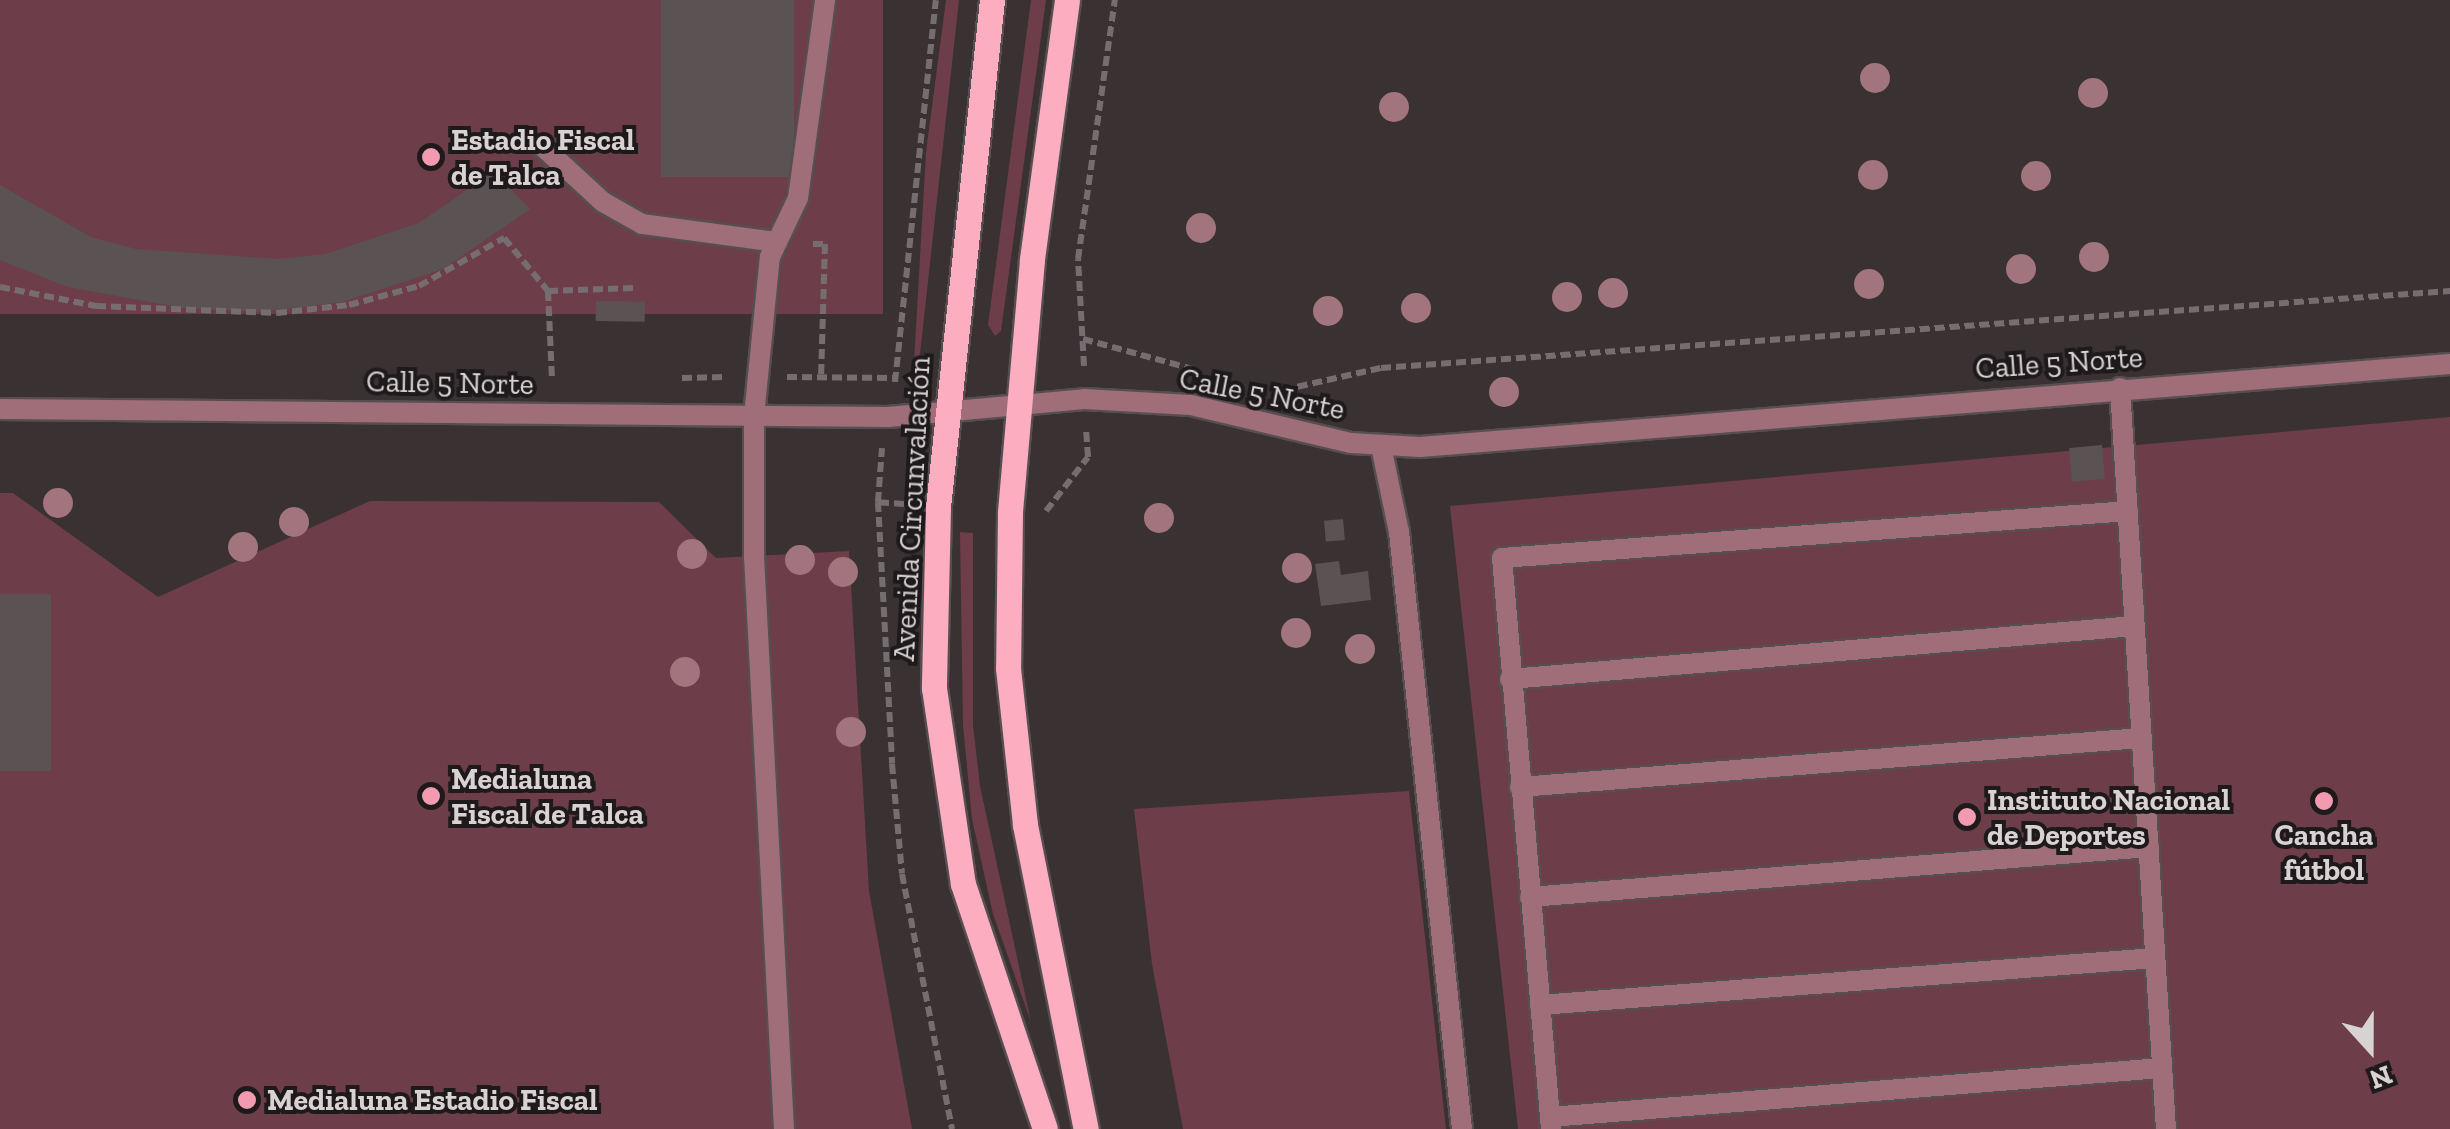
<!DOCTYPE html>
<html>
<head>
<meta charset="utf-8">
<style>
  body { margin:0 }
  #map { position:relative; width:2450px; height:1129px; overflow:hidden; background:#3a3133; font-family:"Zilla Slab",serif }
  div>[style] { position:absolute }
  .green>* { inset:0; background:#6d3e4a; transform-origin:0 0 }
  .building>* { inset:0; background:#5b5254; transform-origin:0 0 }
  .path>* { height:6px; margin-top:-3px; transform-origin:0; background:repeating-linear-gradient(90deg,#756d6f 0 10px,transparent 0 15px) }
  .roads { filter:drop-shadow(2px 0 #564e50) drop-shadow(-2px 0 #564e50) drop-shadow(0 2px #564e50) drop-shadow(0 -2px #564e50) }
  .lane>* { height:20px; margin:-10px; padding:0 10px; transform-origin:10px; border-radius:10px; background:#9f6e79 }
  .street>* { height:20px; margin:-10px; padding:0 10px; transform-origin:10px; border-radius:10px; background:#9f6e79 }
  .primary>* { height:25px; margin:-12.5px; padding:0 12.5px; transform-origin:12.5px; border-radius:12.5px; background:#fdadc0 }
  .trees>* { width:30px; height:30px; margin:-15px; border-radius:50%; background:#a1747e }
  .dots>* { width:28px; height:28px; translate:-50% -50%; box-sizing:border-box; border:5px solid #1e1a1b; border-radius:50% }
  span { translate:-50% -50%; white-space:nowrap; text-align:center; line-height:1.15; -webkit-text-stroke:8px #1e1a1b; paint-order:stroke }
  .poi-label { font-size:30px; color:#d8d2d3; font-weight:700 }
  .left { translate:0 -50%; text-align:left }
  .street-label { font-size:30px; color:#d8d2d3 }
  .north { position:absolute; left:2320px; top:999px; width:100px; height:100px; -webkit-text-stroke:8px #1e1a1b; paint-order:stroke; rotate:159deg; font-size:28px; font-weight:700; line-height:40px; text-align:center; color:#d8d2d3 }
  .north::after { content:''; display:block; margin:auto; width:35px; height:45px; background:#d8d2d3; clip-path:polygon(50% 0,100% 100%,50% 72%,0 100%) }
</style>
</head>
<body>
<div id="map">
  <div class="green">
    <i style="left:0;top:0;width:883px;height:314px"></i>
    <i style="clip-path:polygon(946px 0,959px 0,920px 354px,914px 363px,926px 152px)"></i>
    <i style="clip-path:polygon(1031px 0,1046px 0,1001px 331px,995px 336px,988px 325px)"></i>
    <i style="clip-path:polygon(2450px 417px,2450px 1129px,1518px 1129px,1450px 506px)"></i>
    <i style="clip-path:polygon(0 493px,13px 493px,158px 597px,370px 501px,659px 502px,716px 558px,849px 551px,869px 891px,912px 1129px,0 1129px)"></i>
    <i style="clip-path:polygon(960px 532px,973px 533px,973px 725px,980px 786px,1031px 1022px,993px 914px,972px 819px,963px 725px)"></i>
    <i style="clip-path:polygon(1409px 791px,1446px 1129px,1183px 1129px,1152px 964px,1134px 809px)"></i>
  </div>
  <div class="building">
    <i style="left:661px;top:0;width:133px;height:177px"></i>
    <i style="clip-path:polygon(493px 172px,530px 209px,443px 269px,342px 302px,257px 312px,183px 308px,68px 287px,0 260px,0 185px,91px 237px,136px 249px,277px 259px,326px 254px,419px 223px)"></i>
    <i style="left:596px;top:301px;width:49px;height:20px;rotate:1deg"></i>
    <i style="left:2102px;top:445px;width:34px;height:33px;rotate:85deg"></i>
    <i style="left:1343px;top:519px;width:21px;height:19px;rotate:85deg"></i>
    <i style="clip-path:polygon(1339px 561px,1341px 575px,1368px 571px,1371px 600px,1321px 606px,1315px 564px)"></i>
    <i style="left:0;top:594px;width:51px;height:177px"></i>
  </div>
  <div class="path">
    <i style="left:813px;top:244px;width:12px"></i>
    <i style="left:825px;top:244px;width:133px;rotate:91.7deg"></i>
    <i style="left:0;top:287px;width:98px;rotate:11.2deg"></i>
    <i style="left:96px;top:306px;width:181px;rotate:2.2deg"></i>
    <i style="left:277px;top:313px;width:72px;rotate:-6.3deg"></i>
    <i style="left:349px;top:305px;width:73px;rotate:-15.2deg"></i>
    <i style="left:419px;top:286px;width:98px;rotate:-29.5deg"></i>
    <i style="left:504px;top:238px;width:69px;rotate:50.3deg"></i>
    <i style="left:548px;top:291px;width:86px;rotate:-2deg"></i>
    <i style="left:548px;top:291px;width:89px;rotate:87.4deg"></i>
    <i style="left:1083px;top:339px;width:114px;rotate:15.3deg"></i>
    <i style="left:1084px;top:366px;width:107px;rotate:-93.2deg"></i>
    <i style="left:1078px;top:259px;width:262px;rotate:-81.9deg"></i>
    <i style="left:787px;top:377px;width:109px;rotate:0.5deg"></i>
    <i style="left:682px;top:378px;width:43px;rotate:-1.3deg"></i>
    <i style="left:895px;top:382px;width:384px;rotate:-83.9deg"></i>
    <i style="left:1283px;top:390px;width:100px;rotate:-12.7deg"></i>
    <i style="left:1381px;top:368px;width:1072px;rotate:-4.12deg"></i>
    <i style="left:878px;top:502px;width:54px;rotate:-85.8deg"></i>
    <i style="left:904px;top:504px;width:26px;rotate:-176deg"></i>
    <i style="left:878px;top:502px;width:262px;rotate:86.9deg"></i>
    <i style="left:892px;top:764px;width:110px;rotate:84.8deg"></i>
    <i style="left:902px;top:874px;width:260px;rotate:78.9deg"></i>
    <i style="left:1046px;top:511px;width:68px;rotate:-52.1deg"></i>
    <i style="left:1088px;top:457px;width:29px;rotate:-94deg"></i>
  </div>
  <div class="roads">
    <div class="lane">
      <i style="left:541px;top:145px;width:84px;rotate:42.6deg"></i>
      <i style="left:603px;top:202px;width:45px;rotate:29.4deg"></i>
      <i style="left:642px;top:224px;width:136px;rotate:7.6deg"></i>
      <i style="left:2120px;top:388px;width:742px;rotate:86.45deg"></i>
      <i style="left:1381px;top:446px;width:88px;rotate:78.2deg"></i>
      <i style="left:1399px;top:532px;width:600px;rotate:83.98deg"></i>
      <i style="left:1510px;top:679px;width:626px;rotate:-4.85deg"></i>
      <i style="left:1520px;top:787px;width:623px;rotate:-4.51deg"></i>
      <i style="left:1530px;top:897px;width:621px;rotate:-4.62deg"></i>
      <i style="left:1540px;top:1005px;width:617px;rotate:-4.37deg"></i>
      <i style="left:1550px;top:1117px;width:614px;rotate:-4.58deg"></i>
      <i style="left:784px;top:1129px;width:573px;rotate:-93deg"></i>
      <i style="left:754px;top:557px;width:141px;rotate:-90deg"></i>
      <i style="left:754px;top:416px;width:160px;rotate:-84.3deg"></i>
      <i style="left:770px;top:257px;width:65px;rotate:-64.6deg"></i>
      <i style="left:798px;top:198px;width:200px;rotate:-82.2deg"></i>
      <i style="left:1551px;top:1129px;width:573px;rotate:-94.9deg"></i>
      <i style="left:1502px;top:558px;width:628px;rotate:-4.29deg"></i>
    </div>
    <div class="street">
      <i style="left:0;top:409px;width:888px;rotate:0.52deg"></i>
      <i style="left:888px;top:417px;width:197px;rotate:-5.2deg"></i>
      <i style="left:1084px;top:399px;width:107px;rotate:3.2deg"></i>
      <i style="left:1191px;top:405px;width:164px;rotate:13.4deg"></i>
      <i style="left:1351px;top:443px;width:69px;rotate:3.3deg"></i>
      <i style="left:1420px;top:447px;width:1033px;rotate:-4.61deg"></i>
    </div>
    <div class="primary">
      <i style="left:992px;top:0;width:510px;rotate:96.08deg"></i>
      <i style="left:938px;top:507px;width:181px;rotate:91.3deg"></i>
      <i style="left:934px;top:688px;width:198px;rotate:81.6deg"></i>
      <i style="left:963px;top:884px;width:258px;rotate:71.5deg"></i>
      <i style="left:1067px;top:0;width:262px;rotate:97.7deg"></i>
      <i style="left:1032px;top:260px;width:254px;rotate:95deg"></i>
      <i style="left:1010px;top:513px;width:155px;rotate:90.7deg"></i>
      <i style="left:1008px;top:668px;width:158px;rotate:83.8deg"></i>
      <i style="left:1025px;top:825px;width:310px;rotate:78.7deg"></i>
    </div>
  </div>
  <div class="trees">
    <i style="left:1875px;top:78px"></i>
    <i style="left:2093px;top:93px"></i>
    <i style="left:1394px;top:107px"></i>
    <i style="left:1873px;top:175px"></i>
    <i style="left:2036px;top:176px"></i>
    <i style="left:1201px;top:228px"></i>
    <i style="left:2094px;top:257px"></i>
    <i style="left:2021px;top:269px"></i>
    <i style="left:1869px;top:284px"></i>
    <i style="left:1613px;top:293px"></i>
    <i style="left:1567px;top:297px"></i>
    <i style="left:1416px;top:308px"></i>
    <i style="left:1328px;top:311px"></i>
    <i style="left:1504px;top:392px"></i>
    <i style="left:58px;top:503px"></i>
    <i style="left:1159px;top:518px"></i>
    <i style="left:294px;top:522px"></i>
    <i style="left:243px;top:547px"></i>
    <i style="left:692px;top:554px"></i>
    <i style="left:800px;top:560px"></i>
    <i style="left:1297px;top:568px"></i>
    <i style="left:843px;top:572px"></i>
    <i style="left:1296px;top:633px"></i>
    <i style="left:1360px;top:649px"></i>
    <i style="left:685px;top:672px"></i>
    <i style="left:851px;top:732px"></i>
  </div>
  <div class="dots">
    <i style="left:431px;top:157px;background:#f29ab0"></i>
    <i style="left:431px;top:796px;background:#f29ab0"></i>
    <i style="left:2324px;top:801px;background:#f29ab0"></i>
    <i style="left:1967px;top:817px;background:#f29ab0"></i>
    <i style="left:247px;top:1100px;background:#f29ab0"></i>
  </div>
  <div class="poi-label">
    <span class="left" style="left:451px;top:157px">Estadio Fiscal<br>de Talca</span>
    <span class="left" style="left:451px;top:796px">Medialuna<br>Fiscal de Talca</span>
    <span class="left" style="left:1987px;top:817px">Instituto Nacional<br>de Deportes</span>
    <span style="left:2324px;top:852px">Cancha<br>fútbol</span>
    <span class="left" style="left:267px;top:1100px">Medialuna Estadio Fiscal</span>
  </div>
  <div class="street-label">
    <span style="left:2059px;top:363px;rotate:-4deg">Calle 5 Norte</span>
    <span style="left:450px;top:383px;rotate:1deg">Calle 5 Norte</span>
    <span style="left:1262px;top:394px;rotate:11deg">Calle 5 Norte</span>
    <span style="left:912px;top:509px;rotate:-87deg">Avenida Circunvalación</span>
  </div>
  <div class="north">N</div>
</div>
</body>
</html>
